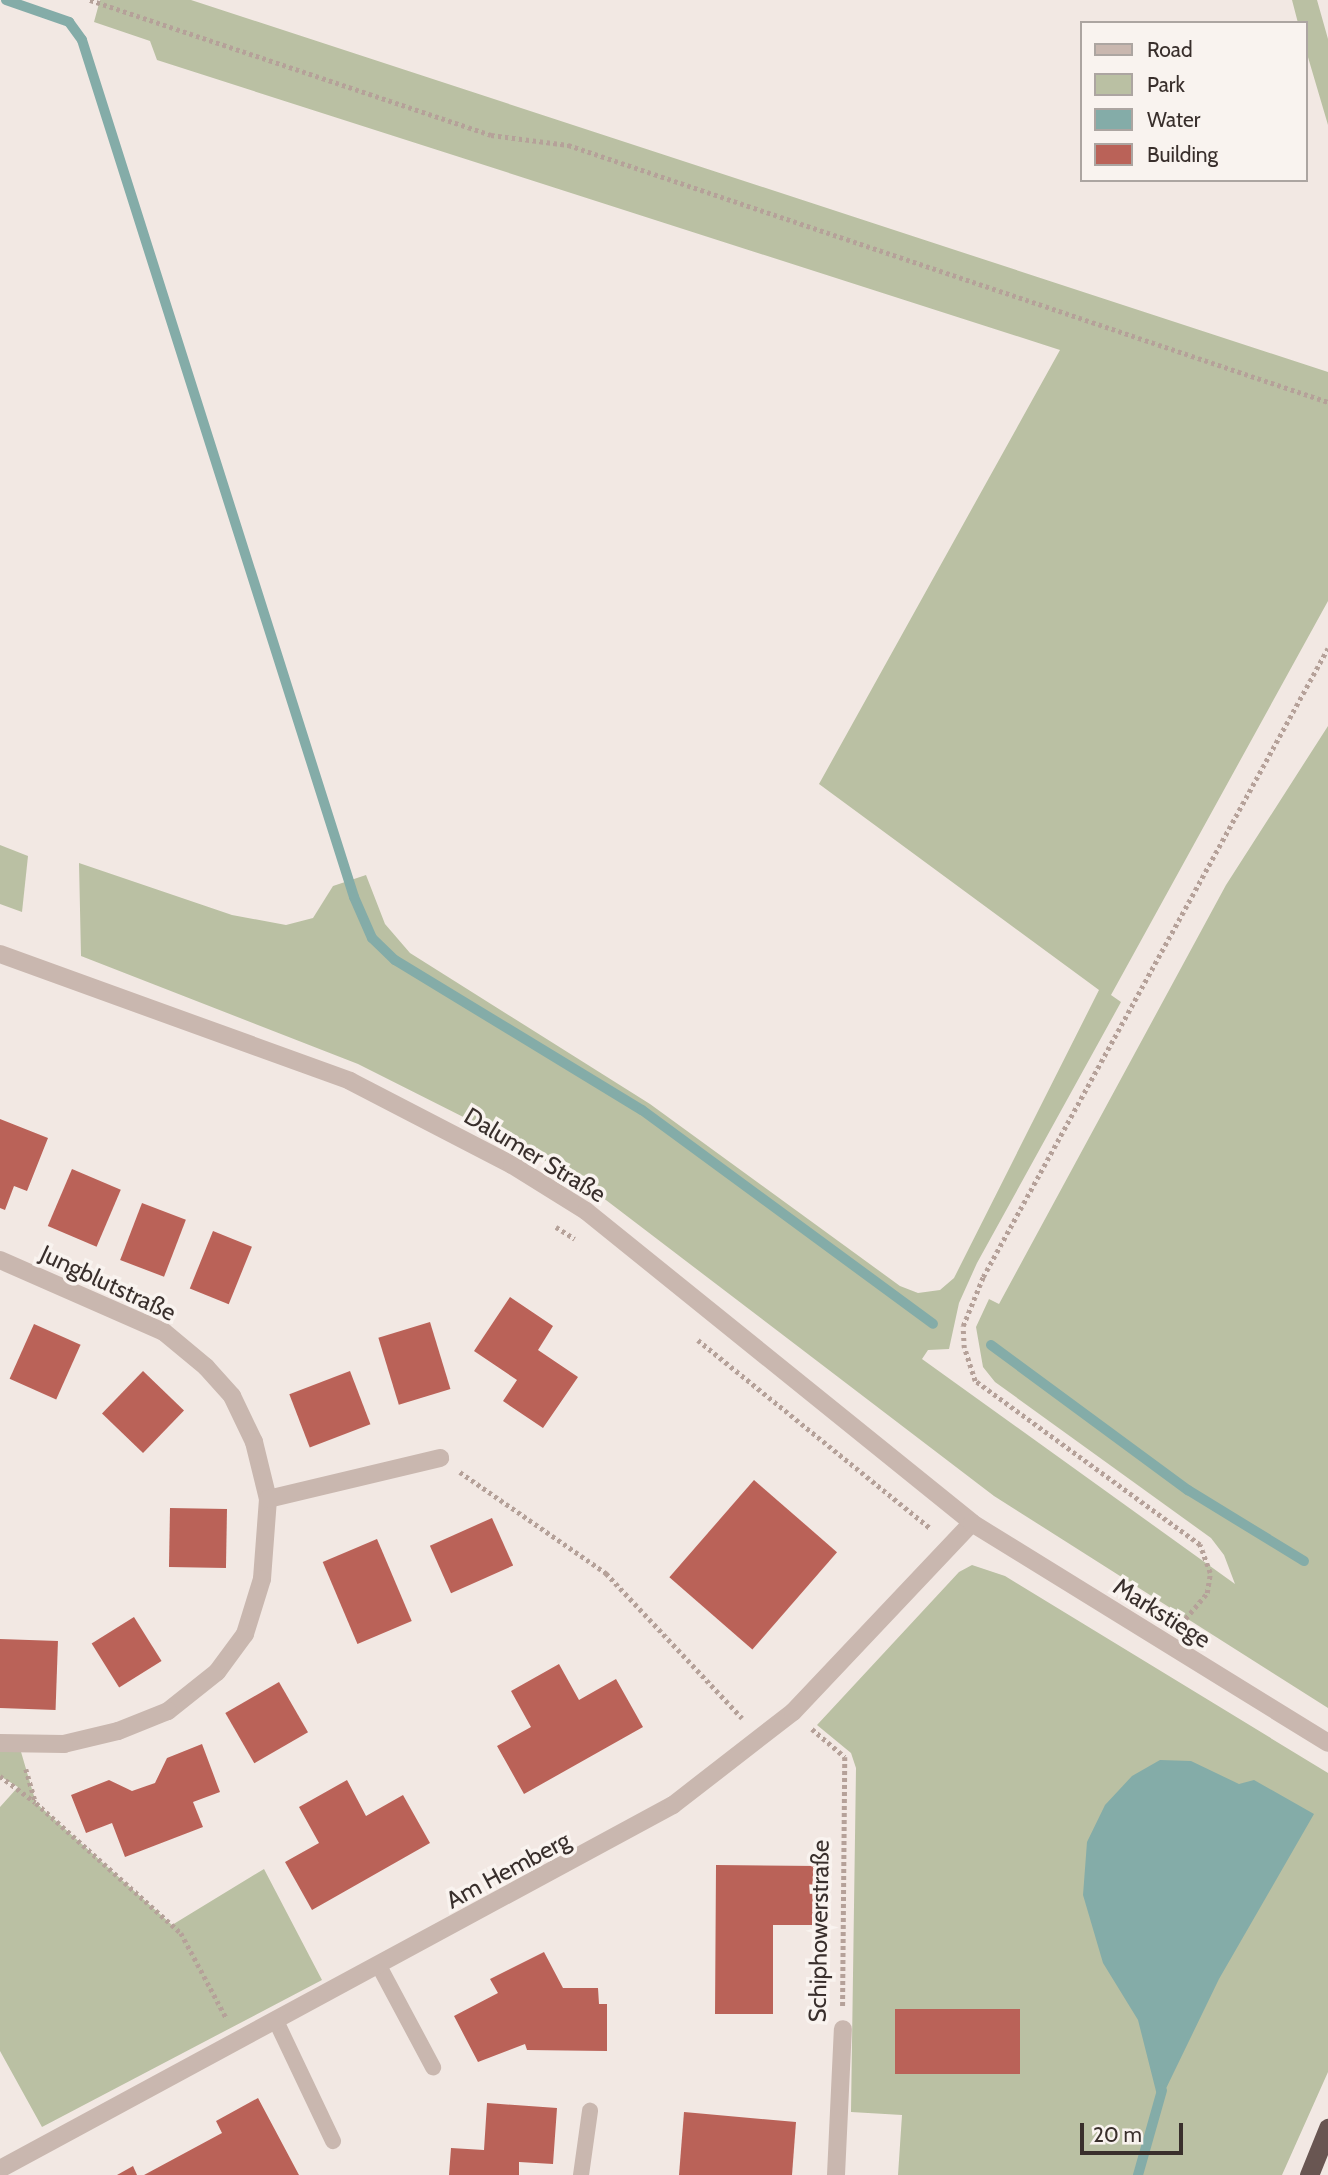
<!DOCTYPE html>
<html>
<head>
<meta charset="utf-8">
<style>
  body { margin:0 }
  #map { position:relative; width:1328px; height:2175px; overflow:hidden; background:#f2e8e3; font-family:Cabin,sans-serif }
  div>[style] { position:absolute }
  .green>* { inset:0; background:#bac0a3 }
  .water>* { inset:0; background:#84aca8 }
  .stream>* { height:10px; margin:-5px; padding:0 5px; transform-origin:5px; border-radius:5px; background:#84aca8 }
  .building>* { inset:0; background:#ba6258; transform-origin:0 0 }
  .path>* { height:4.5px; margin-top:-2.25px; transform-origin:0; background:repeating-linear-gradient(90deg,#b5a199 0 3.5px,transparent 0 7px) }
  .service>* { height:16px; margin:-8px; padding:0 8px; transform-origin:8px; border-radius:8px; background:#c9b7af }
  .minor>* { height:18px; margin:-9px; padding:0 9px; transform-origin:9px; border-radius:9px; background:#c9b7af }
  .tertiary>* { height:18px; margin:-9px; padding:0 9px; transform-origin:9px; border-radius:9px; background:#c9b7af }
  .trunk>* { height:19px; margin:-9.5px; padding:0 9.5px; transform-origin:9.5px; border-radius:9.5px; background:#695652 }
  span { translate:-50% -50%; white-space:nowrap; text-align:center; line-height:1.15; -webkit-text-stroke:7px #f9f3ef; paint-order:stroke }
  .street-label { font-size:24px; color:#392f2c }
  .legend { position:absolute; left:1080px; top:21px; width:228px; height:161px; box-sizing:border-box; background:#f9f3ef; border:2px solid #aca5a1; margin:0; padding:9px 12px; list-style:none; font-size:21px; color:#392f2c }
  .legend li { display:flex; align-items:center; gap:14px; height:35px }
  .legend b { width:35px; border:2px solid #aca5a1 }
  .scale { position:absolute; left:1080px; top:2123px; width:103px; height:32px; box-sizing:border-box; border:4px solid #392f2c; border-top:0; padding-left:9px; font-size:21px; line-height:24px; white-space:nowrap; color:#392f2c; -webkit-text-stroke:5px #f9f3ef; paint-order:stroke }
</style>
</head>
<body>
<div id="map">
  <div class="green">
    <i style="clip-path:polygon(100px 0,191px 0,1328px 372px,1328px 601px,1111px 995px,1121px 1002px,977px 1263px,959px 1303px,949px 1349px,928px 1350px,922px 1359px,1235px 1584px,1224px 1555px,1211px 1538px,995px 1382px,983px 1367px,976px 1327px,989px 1299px,999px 1304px,1226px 885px,1328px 726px,1328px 1708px,994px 1496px,602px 1197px,523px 1147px,358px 1064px,81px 956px,79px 863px,232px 915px,286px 925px,313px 918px,333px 886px,366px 875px,385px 924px,410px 953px,650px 1104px,900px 1286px,918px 1293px,940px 1290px,954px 1278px,1099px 990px,819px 784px,1060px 350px,157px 60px,150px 41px,94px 22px)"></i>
    <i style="clip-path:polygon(1292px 0,1317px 0,1328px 39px,1328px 125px,1305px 47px,1305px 23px,1298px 23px)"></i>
    <i style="clip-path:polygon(0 845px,28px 856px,22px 912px,0 904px)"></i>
    <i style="clip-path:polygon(972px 1565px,1005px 1576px,1328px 1773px,1328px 2072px,1282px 2175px,898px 2175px,902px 2115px,851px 2112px,856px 1768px,851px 1753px,817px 1725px,959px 1572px)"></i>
    <i style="clip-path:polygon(0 1743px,19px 1745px,36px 1803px,172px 1925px,264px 1869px,322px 1980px,42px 2127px,0 2051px,0 1807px,18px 1787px,0 1776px)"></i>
  </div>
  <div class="water">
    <i style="clip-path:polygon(1160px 1760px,1191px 1761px,1239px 1784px,1254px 1780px,1314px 1814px,1219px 1979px,1159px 2103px,1138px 2020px,1103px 1963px,1083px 1895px,1087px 1842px,1105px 1805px,1132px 1776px)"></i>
  </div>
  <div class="stream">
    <i style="left:6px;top:0;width:67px;rotate:19.2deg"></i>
    <i style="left:69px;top:22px;width:22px;rotate:54deg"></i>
    <i style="left:82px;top:40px;width:899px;rotate:72.39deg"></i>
    <i style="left:354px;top:897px;width:45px;rotate:66.3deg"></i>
    <i style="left:372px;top:938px;width:32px;rotate:44deg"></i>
    <i style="left:395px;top:960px;width:289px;rotate:31.3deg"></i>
    <i style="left:642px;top:1110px;width:361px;rotate:36.3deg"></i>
    <i style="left:991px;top:1345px;width:245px;rotate:36.4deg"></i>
    <i style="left:1188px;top:1490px;width:136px;rotate:31.5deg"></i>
    <i style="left:1138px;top:2175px;width:88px;rotate:-74.2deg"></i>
  </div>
  <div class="building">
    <i style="clip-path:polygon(0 1119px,48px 1138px,27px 1191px,14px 1186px,5px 1210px,0 1208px)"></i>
    <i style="left:72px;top:1169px;width:53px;height:62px;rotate:23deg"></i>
    <i style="left:142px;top:1203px;width:47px;height:61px;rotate:21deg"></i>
    <i style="left:213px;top:1231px;width:42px;height:62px;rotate:22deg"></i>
    <i style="clip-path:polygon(510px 1297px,553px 1326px,538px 1350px,578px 1377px,543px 1428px,503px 1401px,517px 1380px,474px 1351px)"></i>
    <i style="left:430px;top:1322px;width:70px;height:54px;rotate:73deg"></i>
    <i style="left:34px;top:1324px;width:51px;height:60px;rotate:24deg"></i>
    <i style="left:143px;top:1371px;width:57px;height:59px;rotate:44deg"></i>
    <i style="left:350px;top:1371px;width:57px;height:65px;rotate:69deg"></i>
    <i style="left:754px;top:1480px;width:110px;height:129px;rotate:41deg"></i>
    <i style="left:170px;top:1508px;width:57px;height:59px;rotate:1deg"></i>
    <i style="left:492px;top:1518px;width:52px;height:68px;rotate:66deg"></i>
    <i style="left:377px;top:1539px;width:89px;height:59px;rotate:67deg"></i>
    <i style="left:134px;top:1617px;width:52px;height:50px;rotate:58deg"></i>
    <i style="left:0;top:1639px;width:58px;height:69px;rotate:2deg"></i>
    <i style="clip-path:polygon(559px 1664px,579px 1700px,616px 1679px,643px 1727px,524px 1794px,497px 1746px,531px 1727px,511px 1691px)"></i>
    <i style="left:279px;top:1682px;width:58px;height:62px;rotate:60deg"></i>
    <i style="clip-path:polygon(202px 1744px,220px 1792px,193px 1802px,203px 1827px,125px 1857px,112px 1823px,86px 1833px,71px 1795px,109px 1780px,132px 1791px,155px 1783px,167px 1758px)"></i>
    <i style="clip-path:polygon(347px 1780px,366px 1816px,403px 1795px,430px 1843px,312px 1910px,285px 1862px,319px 1843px,299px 1807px)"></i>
    <i style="clip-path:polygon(716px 1865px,818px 1866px,818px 1925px,773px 1925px,773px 2014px,715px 2014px)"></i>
    <i style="clip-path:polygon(544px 1952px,563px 1988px,598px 1988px,599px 2004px,607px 2004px,607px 2051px,527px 2050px,525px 2044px,478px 2062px,454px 2016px,498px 1993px,490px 1979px)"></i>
    <i style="left:895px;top:2009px;width:125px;height:65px"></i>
    <i style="clip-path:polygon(258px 2098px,299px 2175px,144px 2175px,222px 2133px,216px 2121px)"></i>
    <i style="clip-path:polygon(487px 2103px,557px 2108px,553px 2164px,519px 2162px,519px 2175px,449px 2175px,451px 2148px,484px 2150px)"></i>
    <i style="clip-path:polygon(684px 2112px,796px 2122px,792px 2175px,679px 2175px)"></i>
    <i style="clip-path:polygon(133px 2166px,137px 2175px,117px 2175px)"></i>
  </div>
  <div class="path">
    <i style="left:90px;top:0;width:423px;rotate:18.6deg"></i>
    <i style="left:491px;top:135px;width:78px;rotate:7.4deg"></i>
    <i style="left:568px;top:145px;width:802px;rotate:18.68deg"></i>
    <i style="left:556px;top:1227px;width:22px;rotate:32deg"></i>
    <i style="left:698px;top:1340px;width:300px;rotate:39deg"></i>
    <i style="left:460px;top:1472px;width:178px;rotate:34.7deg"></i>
    <i style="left:606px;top:1573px;width:199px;rotate:46.8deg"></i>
    <i style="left:1181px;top:1624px;width:40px;rotate:-50deg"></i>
    <i style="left:1207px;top:1593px;width:20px;rotate:-81deg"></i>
    <i style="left:1210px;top:1573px;width:30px;rotate:-110deg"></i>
    <i style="left:1200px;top:1545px;width:278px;rotate:-143.9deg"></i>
    <i style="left:975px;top:1381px;width:35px;rotate:-108deg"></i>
    <i style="left:964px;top:1348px;width:22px;rotate:-93deg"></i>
    <i style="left:963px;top:1326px;width:53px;rotate:-67.8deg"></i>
    <i style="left:983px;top:1277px;width:717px;rotate:-61.26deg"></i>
    <i style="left:812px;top:1729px;width:43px;rotate:40.3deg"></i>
    <i style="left:845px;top:1757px;width:249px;rotate:90.5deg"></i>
    <i style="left:26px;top:1769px;width:35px;rotate:74deg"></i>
    <i style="left:36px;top:1803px;width:195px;rotate:41.9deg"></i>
    <i style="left:181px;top:1933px;width:98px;rotate:61.9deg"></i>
    <i style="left:0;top:1776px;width:44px;rotate:36.6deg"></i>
  </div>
  <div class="service">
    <i style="left:379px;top:1966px;width:115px;rotate:61.9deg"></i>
    <i style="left:276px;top:2021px;width:133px;rotate:64.6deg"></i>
    <i style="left:581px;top:2175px;width:65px;rotate:-82deg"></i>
  </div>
  <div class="minor">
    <i style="left:0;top:1260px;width:179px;rotate:23.7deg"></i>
    <i style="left:164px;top:1332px;width:55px;rotate:39.8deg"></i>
    <i style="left:206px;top:1367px;width:39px;rotate:48deg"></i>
    <i style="left:232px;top:1396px;width:51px;rotate:64.4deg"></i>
    <i style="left:254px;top:1442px;width:59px;rotate:76.2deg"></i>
    <i style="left:268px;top:1499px;width:80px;rotate:94.3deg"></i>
    <i style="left:262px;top:1579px;width:58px;rotate:107.2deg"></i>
    <i style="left:245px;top:1634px;width:47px;rotate:126.4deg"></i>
    <i style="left:217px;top:1672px;width:63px;rotate:141.5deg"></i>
    <i style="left:168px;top:1711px;width:54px;rotate:158.2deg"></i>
    <i style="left:118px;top:1731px;width:56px;rotate:166.5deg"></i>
    <i style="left:64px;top:1744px;width:64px;rotate:-179.1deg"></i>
    <i style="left:268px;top:1499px;width:177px;rotate:-13.4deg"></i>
    <i style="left:0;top:2169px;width:765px;rotate:-28.41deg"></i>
    <i style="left:673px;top:1805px;width:152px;rotate:-37.8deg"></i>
    <i style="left:793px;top:1712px;width:260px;rotate:-46.6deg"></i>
    <i style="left:836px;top:2175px;width:146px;rotate:-87.3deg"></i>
  </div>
  <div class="tertiary">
    <i style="left:0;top:954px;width:372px;rotate:19.9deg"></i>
    <i style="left:350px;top:1081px;width:182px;rotate:27.4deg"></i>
    <i style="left:512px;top:1165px;width:87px;rotate:31.9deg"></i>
    <i style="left:586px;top:1211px;width:496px;rotate:38.9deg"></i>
    <i style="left:972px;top:1523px;width:418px;rotate:31.7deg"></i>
  </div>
  <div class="trunk">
    <i style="left:1309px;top:2175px;width:51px;rotate:-68deg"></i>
  </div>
  <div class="street-label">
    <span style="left:535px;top:1155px;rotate:31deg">Dalumer Straße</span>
    <span style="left:108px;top:1283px;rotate:25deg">Jungblutstraße</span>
    <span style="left:1162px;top:1613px;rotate:32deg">Markstiege</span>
    <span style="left:508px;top:1870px;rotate:-28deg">Am Hemberg</span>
    <span style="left:819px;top:1931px;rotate:-89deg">Schiphowerstraße</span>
  </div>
  <ul class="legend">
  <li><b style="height:9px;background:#c9b7af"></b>Road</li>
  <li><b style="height:19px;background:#bac0a3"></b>Park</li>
  <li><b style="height:19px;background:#84aca8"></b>Water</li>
  <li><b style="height:19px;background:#ba6258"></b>Building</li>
  </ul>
  <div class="scale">20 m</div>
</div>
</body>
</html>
